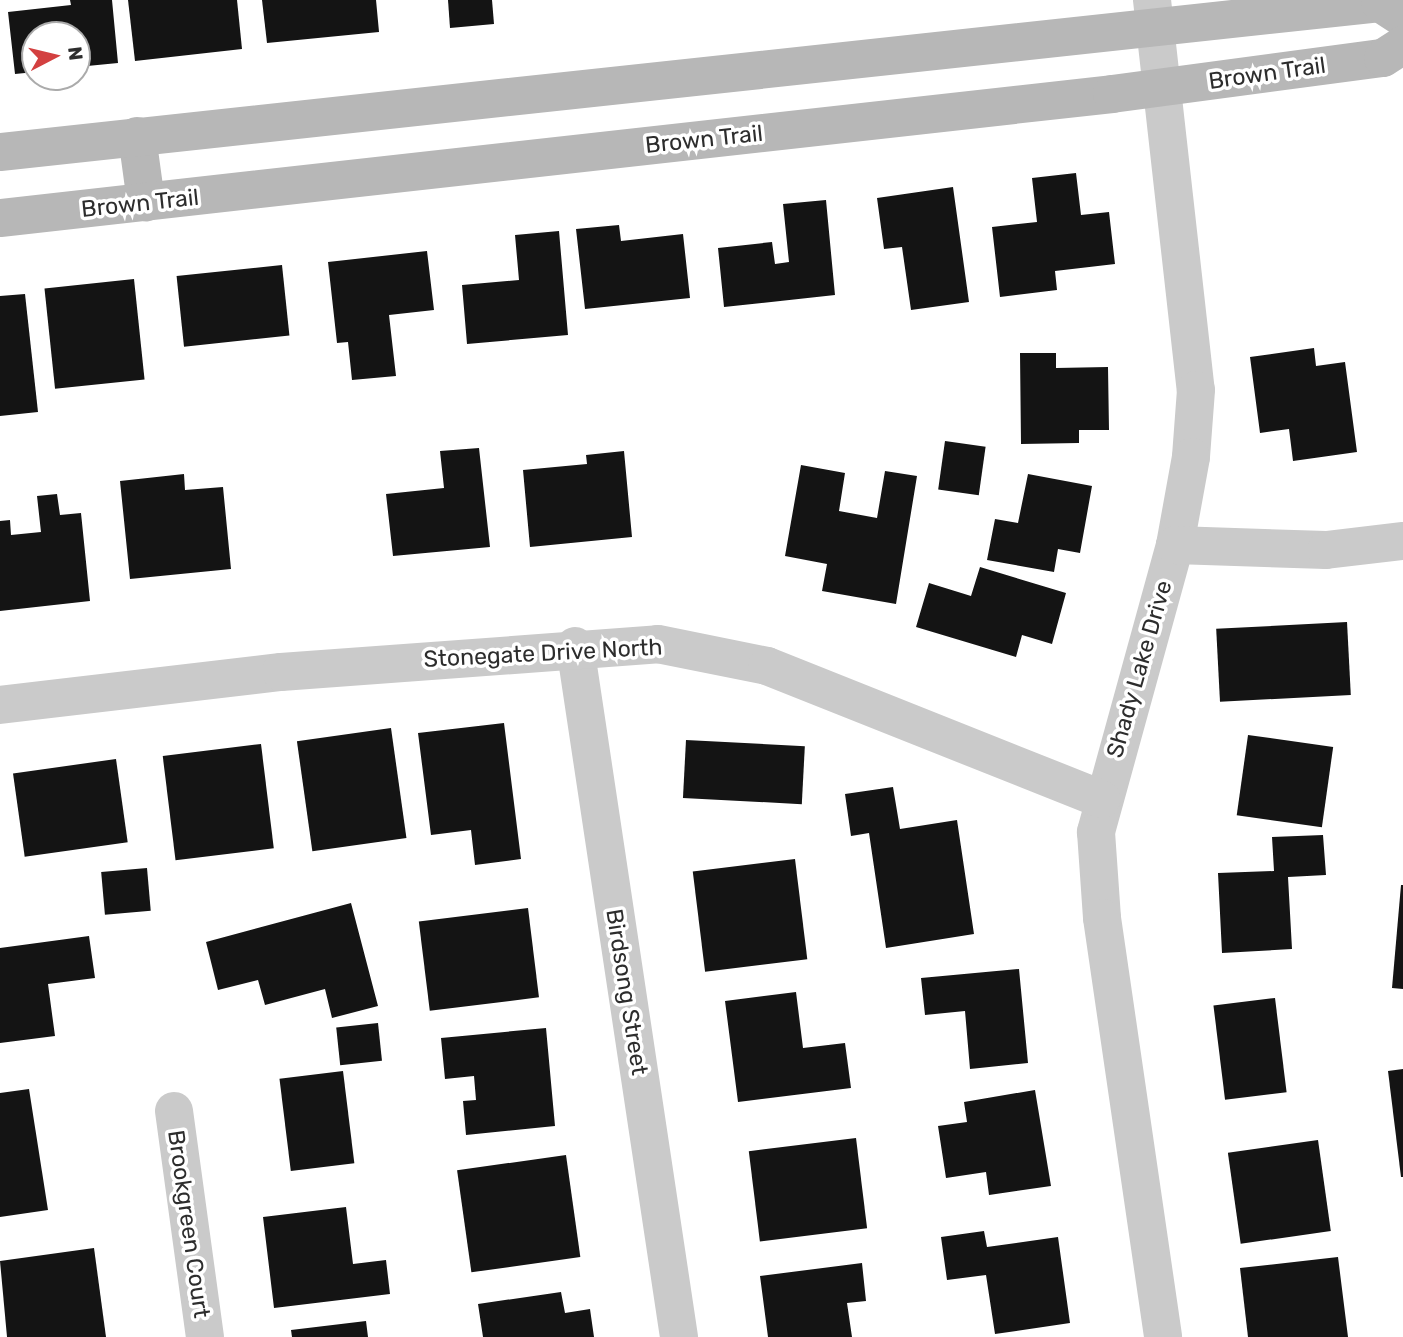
<!DOCTYPE html>
<html>
<head>
<meta charset="utf-8">
<style>
  body { margin:0 }
  #map { position:relative; width:1403px; height:1337px; overflow:hidden; background:#fff; font-family:Rubik,sans-serif }
  div>[style] { position:absolute }
  .building>* { inset:0; background:#141414; transform-origin:0 0 }
  .street>* { height:38px; margin:-19px; padding:0 19px; transform-origin:19px; border-radius:19px; background:#cacaca }
  .secondary>* { height:38px; margin:-19px; padding:0 19px; transform-origin:19px; border-radius:19px; background:#b7b7b7 }
  span { translate:-50% -50%; white-space:nowrap; text-align:center; line-height:1.15; -webkit-text-stroke:7px #fff; paint-order:stroke }
  .street-label { font-size:23px; color:#2d2d2d }
  .north { position:absolute; left:21px; top:21px; width:70px; height:70px; box-sizing:border-box; background:#fff; border:2px solid #ababab; border-radius:50%; rotate:83deg; font-size:19px; font-weight:700; line-height:28px; text-align:center; color:#2d2d2d }
  .north::after { content:''; display:block; margin:auto; width:24px; height:32px; background:#d34040; clip-path:polygon(50% 0,100% 100%,50% 72%,0 100%) }
</style>
</head>
<body>
<div id="map">
  <div class="building">
    <i style="clip-path:polygon(70px 0,112px 0,118px 63px,77px 67px,77px 35px,35px 35px,35px 72px,15px 74px,8px 12px,71px 5px)"></i>
    <i style="clip-path:polygon(128px 0,237px 0,242px 49px,135px 61px)"></i>
    <i style="clip-path:polygon(262px 0,376px 0,379px 32px,267px 43px)"></i>
    <i style="clip-path:polygon(448px 0,492px 0,494px 24px,450px 28px)"></i>
    <i style="clip-path:polygon(1076px 173px,1081px 215px,1109px 212px,1115px 264px,1055px 271px,1057px 290px,1000px 297px,992px 227px,1037px 222px,1032px 178px)"></i>
    <i style="clip-path:polygon(953px 187px,969px 302px,911px 310px,902px 247px,884px 249px,877px 198px)"></i>
    <i style="clip-path:polygon(826px 200px,835px 295px,724px 307px,718px 248px,772px 242px,775px 264px,789px 262px,783px 204px)"></i>
    <i style="clip-path:polygon(619px 225px,621px 241px,683px 234px,690px 298px,585px 309px,576px 229px)"></i>
    <i style="clip-path:polygon(559px 231px,568px 335px,467px 344px,462px 285px,519px 280px,515px 235px)"></i>
    <i style="clip-path:polygon(427px 251px,434px 310px,389px 315px,396px 376px,352px 380px,348px 342px,337px 343px,328px 262px)"></i>
    <i style="left:282px;top:265px;width:71px;height:106px;rotate:84deg"></i>
    <i style="left:134px;top:279px;width:101px;height:90px;rotate:84deg"></i>
    <i style="clip-path:polygon(25px 294px,38px 412px,0 416px,0 296px)"></i>
    <i style="clip-path:polygon(1314px 348px,1316px 366px,1345px 362px,1357px 452px,1293px 461px,1289px 429px,1260px 433px,1250px 357px)"></i>
    <i style="clip-path:polygon(1020px 353px,1056px 353px,1056px 368px,1108px 367px,1109px 430px,1079px 430px,1079px 443px,1021px 444px)"></i>
    <i style="left:945px;top:441px;width:41px;height:49px;rotate:8deg"></i>
    <i style="clip-path:polygon(479px 448px,490px 547px,393px 556px,386px 494px,444px 488px,440px 451px)"></i>
    <i style="clip-path:polygon(624px 451px,632px 537px,530px 547px,523px 470px,587px 464px,586px 455px)"></i>
    <i style="clip-path:polygon(801px 465px,845px 473px,839px 511px,877px 518px,885px 471px,917px 476px,896px 604px,822px 591px,827px 564px,785px 556px)"></i>
    <i style="clip-path:polygon(184px 474px,185px 490px,223px 487px,231px 569px,130px 579px,120px 481px)"></i>
    <i style="clip-path:polygon(1028px 474px,1092px 486px,1080px 553px,1058px 549px,1054px 572px,987px 560px,995px 519px,1018px 523px)"></i>
    <i style="clip-path:polygon(57px 494px,60px 515px,81px 513px,90px 601px,0 611px,0 521px,10px 520px,11px 535px,41px 532px,37px 496px)"></i>
    <i style="clip-path:polygon(980px 567px,1066px 593px,1052px 644px,1022px 635px,1016px 657px,916px 627px,929px 583px,971px 596px)"></i>
    <i style="left:1347px;top:622px;width:73px;height:131px;rotate:87deg"></i>
    <i style="clip-path:polygon(504px 723px,521px 859px,475px 865px,471px 830px,431px 835px,418px 733px)"></i>
    <i style="left:391px;top:728px;width:111px;height:95px;rotate:82deg"></i>
    <i style="left:1248px;top:735px;width:86px;height:81px;rotate:8deg"></i>
    <i style="left:686px;top:740px;width:119px;height:58px;rotate:3deg"></i>
    <i style="left:261px;top:744px;width:105px;height:99px;rotate:83deg"></i>
    <i style="left:116px;top:759px;width:84px;height:104px;rotate:82deg"></i>
    <i style="clip-path:polygon(893px 787px,900px 829px,957px 820px,974px 934px,886px 948px,869px 833px,851px 836px,845px 794px)"></i>
    <i style="clip-path:polygon(1323px 835px,1326px 875px,1288px 877px,1292px 949px,1222px 953px,1218px 873px,1274px 871px,1272px 837px)"></i>
    <i style="left:795px;top:859px;width:101px;height:103px;rotate:83deg"></i>
    <i style="left:147px;top:868px;width:43px;height:46px;rotate:85deg"></i>
    <i style="clip-path:polygon(1401px 885px,1403px 885px,1403px 989px,1392px 988px)"></i>
    <i style="clip-path:polygon(351px 903px,378px 1006px,332px 1018px,325px 989px,265px 1005px,258px 980px,218px 990px,206px 942px)"></i>
    <i style="left:528px;top:908px;width:90px;height:110px;rotate:83deg"></i>
    <i style="clip-path:polygon(89px 936px,95px 978px,48px 984px,55px 1036px,0 1043px,0 948px)"></i>
    <i style="clip-path:polygon(1019px 969px,1028px 1063px,970px 1069px,965px 1011px,925px 1015px,921px 978px)"></i>
    <i style="clip-path:polygon(796px 992px,803px 1048px,845px 1043px,851px 1088px,738px 1102px,725px 1001px)"></i>
    <i style="left:1275px;top:998px;width:95px;height:62px;rotate:83deg"></i>
    <i style="left:378px;top:1023px;width:38px;height:42px;rotate:84deg"></i>
    <i style="clip-path:polygon(546px 1028px,555px 1126px,466px 1135px,463px 1101px,476px 1100px,474px 1076px,445px 1079px,441px 1038px)"></i>
    <i style="clip-path:polygon(1403px 1069px,1403px 1177px,1401px 1177px,1388px 1071px)"></i>
    <i style="left:343px;top:1071px;width:93px;height:64px;rotate:83deg"></i>
    <i style="clip-path:polygon(29px 1089px,48px 1210px,0 1217px,0 1093px)"></i>
    <i style="clip-path:polygon(1035px 1090px,1051px 1186px,989px 1195px,986px 1172px,946px 1178px,938px 1126px,967px 1122px,964px 1102px)"></i>
    <i style="left:856px;top:1138px;width:91px;height:108px;rotate:83deg"></i>
    <i style="left:1318px;top:1140px;width:92px;height:91px;rotate:82deg"></i>
    <i style="left:566px;top:1155px;width:103px;height:110px;rotate:82deg"></i>
    <i style="clip-path:polygon(346px 1207px,353px 1264px,386px 1260px,390px 1294px,274px 1308px,263px 1217px)"></i>
    <i style="clip-path:polygon(984px 1231px,987px 1247px,1058px 1237px,1070px 1323px,995px 1334px,986px 1275px,947px 1280px,941px 1237px)"></i>
    <i style="clip-path:polygon(94px 1248px,106px 1337px,7px 1337px,0 1261px)"></i>
    <i style="clip-path:polygon(1338px 1257px,1348px 1337px,1248px 1337px,1240px 1268px)"></i>
    <i style="clip-path:polygon(862px 1263px,866px 1301px,847px 1303px,852px 1337px,768px 1337px,760px 1276px)"></i>
    <i style="clip-path:polygon(561px 1292px,565px 1313px,590px 1309px,594px 1337px,483px 1337px,478px 1304px)"></i>
    <i style="clip-path:polygon(366px 1321px,368px 1337px,292px 1337px,291px 1330px)"></i>
  </div>
  <div class="street">
    <i style="left:1152px;top:0;width:392px;rotate:83.6deg"></i>
    <i style="left:1196px;top:390px;width:67px;rotate:94.3deg"></i>
    <i style="left:1191px;top:457px;width:89px;rotate:100.3deg"></i>
    <i style="left:1175px;top:545px;width:298px;rotate:105.4deg"></i>
    <i style="left:1096px;top:832px;width:86px;rotate:86deg"></i>
    <i style="left:1102px;top:918px;width:423px;rotate:81.7deg"></i>
    <i style="left:1175px;top:545px;width:151px;rotate:1.9deg"></i>
    <i style="left:1326px;top:550px;width:78px;rotate:-6.7deg"></i>
    <i style="left:575px;top:646px;width:699px;rotate:81.44deg"></i>
    <i style="left:0;top:705px;width:283px;rotate:-6.7deg"></i>
    <i style="left:281px;top:672px;width:378px;rotate:-4.2deg"></i>
    <i style="left:658px;top:644px;width:111px;rotate:11.4deg"></i>
    <i style="left:767px;top:666px;width:360px;rotate:21.7deg"></i>
    <i style="left:174px;top:1111px;width:228px;rotate:82.2deg"></i>
  </div>
  <div class="secondary">
    <i style="left:137px;top:136px;width:67px;rotate:82.2deg"></i>
    <i style="left:0;top:152px;width:1388px;rotate:-6.16deg"></i>
    <i style="left:1380px;top:3px;width:27px;rotate:33deg"></i>
    <i style="left:0;top:218px;width:1119px;rotate:-6.36deg"></i>
    <i style="left:1112px;top:94px;width:273px;rotate:-7.6deg"></i>
    <i style="left:1383px;top:58px;width:24px;rotate:-33deg"></i>
  </div>
  <div class="street-label">
    <span style="left:1267px;top:73px;rotate:-8deg">Brown Trail</span>
    <span style="left:704px;top:139px;rotate:-6deg">Brown Trail</span>
    <span style="left:140px;top:203px;rotate:-6deg">Brown Trail</span>
    <span style="left:543px;top:653px;rotate:-3deg">Stonegate Drive North</span>
    <span style="left:1139px;top:669px;rotate:-74deg">Shady Lake Drive</span>
    <span style="left:627px;top:992px;rotate:81deg">Birdsong Street</span>
    <span style="left:189px;top:1224px;rotate:82deg">Brookgreen Court</span>
  </div>
  <div class="north">N</div>
</div>
</body>
</html>
